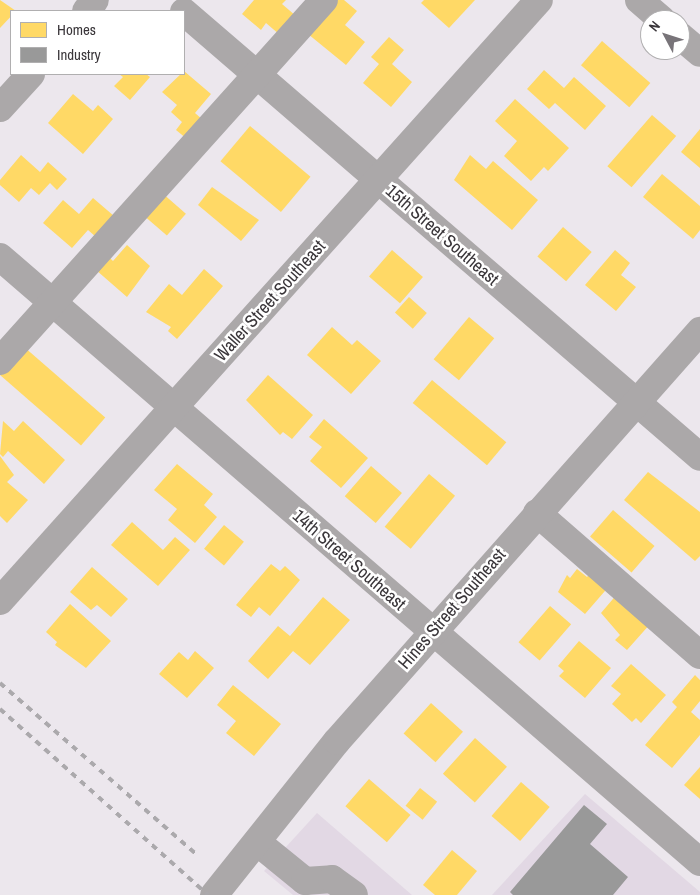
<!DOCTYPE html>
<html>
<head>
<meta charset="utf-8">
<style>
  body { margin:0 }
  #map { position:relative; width:700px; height:895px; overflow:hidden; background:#ece7ed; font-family:"Archivo Narrow",sans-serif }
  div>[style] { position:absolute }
  .built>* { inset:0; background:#e2d8e4 }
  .homes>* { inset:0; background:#ffd966; transform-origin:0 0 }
  .industry>* { inset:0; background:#999 }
  .minor>* { height:28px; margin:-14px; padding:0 14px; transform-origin:14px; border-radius:14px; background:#aba8a9 }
  .rail>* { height:4px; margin-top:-2px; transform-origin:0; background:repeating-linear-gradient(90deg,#aba9ac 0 6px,transparent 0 12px) }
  span { translate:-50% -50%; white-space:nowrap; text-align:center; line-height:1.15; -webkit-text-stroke:5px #fff; paint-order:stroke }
  .street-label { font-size:18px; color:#3a363a }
  .legend { position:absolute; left:10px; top:10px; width:175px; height:65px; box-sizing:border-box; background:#fff; border:1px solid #b0afb0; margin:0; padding:6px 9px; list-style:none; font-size:15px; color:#3a363a }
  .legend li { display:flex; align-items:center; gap:10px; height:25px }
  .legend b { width:25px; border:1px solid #b0afb0 }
  .north { position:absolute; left:640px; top:10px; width:50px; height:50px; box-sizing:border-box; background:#fff; border:1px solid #b0afb0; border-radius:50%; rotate:310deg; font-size:14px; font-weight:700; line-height:20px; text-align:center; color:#3a363a }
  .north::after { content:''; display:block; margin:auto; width:18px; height:22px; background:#787479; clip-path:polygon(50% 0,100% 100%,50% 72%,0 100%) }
</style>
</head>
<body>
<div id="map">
  <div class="built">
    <i style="clip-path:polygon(585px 794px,700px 892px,700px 895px,492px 895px)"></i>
    <i style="clip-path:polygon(317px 813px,412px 895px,293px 895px,264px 871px)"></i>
  </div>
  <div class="homes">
    <i style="clip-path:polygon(0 0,16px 11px,0 28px)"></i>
    <i style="clip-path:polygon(254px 0,286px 0,282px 4px,296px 16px,280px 35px,266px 23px,261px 30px,242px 14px)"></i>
    <i style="clip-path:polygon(337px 0,344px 0,357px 11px,345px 25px,365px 42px,346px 65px,308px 34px)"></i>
    <i style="clip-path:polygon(424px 0,475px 0,449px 28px,421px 3px)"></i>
    <i style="clip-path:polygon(389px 37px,404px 50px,392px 64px,412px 82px,391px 107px,363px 83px,379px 64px,371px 57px)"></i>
    <i style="left:602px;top:41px;width:64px;height:32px;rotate:41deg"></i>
    <i style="clip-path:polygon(544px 70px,564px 88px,574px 77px,606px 106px,585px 130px,555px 103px,549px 109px,527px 89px)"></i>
    <i style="clip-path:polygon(184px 71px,211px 94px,195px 113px,203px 120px,187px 139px,176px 130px,182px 122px,171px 112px,177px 105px,162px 92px)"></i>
    <i style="clip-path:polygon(119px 74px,146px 74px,150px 77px,130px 100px,114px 86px,123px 77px)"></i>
    <i style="clip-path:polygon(73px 94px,93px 111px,98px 105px,113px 119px,83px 154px,48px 123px)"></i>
    <i style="clip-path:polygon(515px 99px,569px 148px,548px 171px,544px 167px,531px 181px,504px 156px,517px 141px,495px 121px)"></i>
    <i style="left:652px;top:115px;width:32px;height:68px;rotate:41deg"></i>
    <i style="left:250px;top:126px;width:79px;height:46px;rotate:40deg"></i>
    <i style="clip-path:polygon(700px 129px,700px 168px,681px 152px)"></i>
    <i style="clip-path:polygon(21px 155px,40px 172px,48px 162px,67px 179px,57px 190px,50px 183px,39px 195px,31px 188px,19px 202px,0 185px,0 180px)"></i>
    <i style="clip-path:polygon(470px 155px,486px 169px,493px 161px,538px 200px,512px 230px,454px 180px)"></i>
    <i style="clip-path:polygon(662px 174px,700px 206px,700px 230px,693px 239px,643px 197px)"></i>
    <i style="clip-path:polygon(212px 187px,259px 220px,241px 241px,198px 205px)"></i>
    <i style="left:161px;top:192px;width:33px;height:29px;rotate:41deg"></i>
    <i style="clip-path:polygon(93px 198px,114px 216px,96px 237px,88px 230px,72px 248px,43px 223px,63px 200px,79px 214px)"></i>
    <i style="left:563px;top:227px;width:38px;height:39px;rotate:41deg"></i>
    <i style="clip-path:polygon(127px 245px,150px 266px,127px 297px,96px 270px,108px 256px,113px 261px)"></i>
    <i style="left:392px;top:250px;width:41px;height:35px;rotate:41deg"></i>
    <i style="clip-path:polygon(615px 250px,630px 263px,621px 275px,636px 287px,616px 311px,585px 285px)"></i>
    <i style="clip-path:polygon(204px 269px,223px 286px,177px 339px,168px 331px,171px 327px,146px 312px,169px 284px,182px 295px)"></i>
    <i style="left:409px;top:297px;width:24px;height:21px;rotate:42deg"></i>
    <i style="left:469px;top:317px;width:33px;height:55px;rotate:40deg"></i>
    <i style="clip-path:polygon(332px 327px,352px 345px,357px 340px,381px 361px,351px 394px,307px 355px)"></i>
    <i style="left:23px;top:346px;width:109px;height:37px;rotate:41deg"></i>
    <i style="clip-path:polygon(268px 375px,313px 415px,292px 439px,283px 432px,280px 435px,246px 400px)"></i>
    <i style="left:432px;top:380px;width:97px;height:30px;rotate:40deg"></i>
    <i style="clip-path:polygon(324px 419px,368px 458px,341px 488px,310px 461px,322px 447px,309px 437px)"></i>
    <i style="clip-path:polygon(3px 421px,14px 431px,23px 421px,65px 460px,44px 484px,8px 451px,3px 457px,0 454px)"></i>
    <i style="clip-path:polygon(0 456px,14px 475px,7px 482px,28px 500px,7px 523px,0 516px)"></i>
    <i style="clip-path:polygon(177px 464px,213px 494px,204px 505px,217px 517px,195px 543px,168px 520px,177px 509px,154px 490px)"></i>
    <i style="left:371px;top:466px;width:41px;height:40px;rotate:41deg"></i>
    <i style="clip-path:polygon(648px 472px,700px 512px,700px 556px,695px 561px,624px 500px)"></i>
    <i style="left:429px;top:474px;width:34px;height:69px;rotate:40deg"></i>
    <i style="left:613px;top:510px;width:55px;height:35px;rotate:41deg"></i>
    <i style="clip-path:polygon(132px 522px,163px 550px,175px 537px,190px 550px,158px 586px,111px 545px)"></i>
    <i style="left:224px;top:525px;width:26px;height:31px;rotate:40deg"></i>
    <i style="clip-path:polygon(271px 564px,280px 571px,285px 566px,300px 580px,270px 616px,259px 607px,251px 617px,236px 605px)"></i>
    <i style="clip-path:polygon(92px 567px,128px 599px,111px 617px,97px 605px,91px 610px,70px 592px)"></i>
    <i style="clip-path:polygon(577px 569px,587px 577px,594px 569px,611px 584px,585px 614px,558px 592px,567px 575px,570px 578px)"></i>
    <i style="clip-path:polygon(618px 593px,651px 623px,627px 650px,615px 640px,620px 635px,601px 613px)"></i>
    <i style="clip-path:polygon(323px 597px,350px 620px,310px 665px,293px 651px,268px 679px,248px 661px,278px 626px,290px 636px)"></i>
    <i style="clip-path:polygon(70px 604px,111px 641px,86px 668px,55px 645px,57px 642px,46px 632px)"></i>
    <i style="left:550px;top:606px;width:28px;height:48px;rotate:41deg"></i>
    <i style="clip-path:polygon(579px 641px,611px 668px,585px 698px,559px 676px,564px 671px,558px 666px)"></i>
    <i style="clip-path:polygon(195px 651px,214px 668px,187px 698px,159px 674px,179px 652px,188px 660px)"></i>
    <i style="clip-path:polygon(631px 664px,666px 695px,641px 723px,636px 718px,632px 722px,612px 704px,621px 694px,611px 686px)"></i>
    <i style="clip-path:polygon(695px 675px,700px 680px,700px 701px,691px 712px,700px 720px,700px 735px,672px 768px,645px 745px,677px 707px,672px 702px)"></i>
    <i style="clip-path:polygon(233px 685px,281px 724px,254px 756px,226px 733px,236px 721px,217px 705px)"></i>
    <i style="left:431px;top:703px;width:43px;height:41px;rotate:42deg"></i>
    <i style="left:475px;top:738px;width:43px;height:48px;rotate:42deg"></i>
    <i style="clip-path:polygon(700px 767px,700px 799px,684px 785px)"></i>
    <i style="left:369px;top:779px;width:55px;height:36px;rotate:41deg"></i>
    <i style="left:521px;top:782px;width:38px;height:45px;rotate:41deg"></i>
    <i style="left:420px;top:788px;width:22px;height:23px;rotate:39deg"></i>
    <i style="clip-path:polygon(452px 850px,477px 871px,457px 895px,435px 895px,423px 885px)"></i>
  </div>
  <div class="industry">
    <i style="clip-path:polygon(584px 805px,607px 824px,590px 844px,628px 877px,613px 895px,513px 895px,510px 892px)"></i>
  </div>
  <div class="minor">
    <i style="left:639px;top:0;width:30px;rotate:41deg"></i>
    <i style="left:86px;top:11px;width:14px;rotate:-51deg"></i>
    <i style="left:184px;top:12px;width:681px;rotate:40.77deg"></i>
    <i style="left:680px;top:36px;width:26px;rotate:40deg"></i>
    <i style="left:0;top:108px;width:46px;rotate:-47.6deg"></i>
    <i style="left:0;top:257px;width:925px;rotate:40.84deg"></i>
    <i style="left:0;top:361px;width:485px;rotate:-48.1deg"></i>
    <i style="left:537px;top:513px;width:216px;rotate:41.1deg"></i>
    <i style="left:0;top:601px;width:807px;rotate:-48.11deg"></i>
    <i style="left:257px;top:842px;width:62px;rotate:39.1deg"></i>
    <i style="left:305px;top:881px;width:27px;rotate:-4deg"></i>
    <i style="left:332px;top:879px;width:27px;rotate:36deg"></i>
    <i style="left:214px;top:895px;width:197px;rotate:-51.4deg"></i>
    <i style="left:337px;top:741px;width:548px;rotate:-48.48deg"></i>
  </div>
  <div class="rail">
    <i style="left:0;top:683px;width:259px;rotate:41.1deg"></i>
    <i style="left:0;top:709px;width:279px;rotate:41.8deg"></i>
  </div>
  <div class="street-label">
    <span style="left:442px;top:235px;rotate:41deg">15th Street Southeast</span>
    <span style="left:270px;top:301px;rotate:-48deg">Waller Street Southeast</span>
    <span style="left:349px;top:560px;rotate:41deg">14th Street Southeast</span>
    <span style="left:452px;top:609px;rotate:-49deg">Hines Street Southeast</span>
  </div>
  <ul class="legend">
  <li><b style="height:14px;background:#ffd966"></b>Homes</li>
  <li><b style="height:14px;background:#999"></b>Industry</li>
  </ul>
  <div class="north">N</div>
</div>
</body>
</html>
